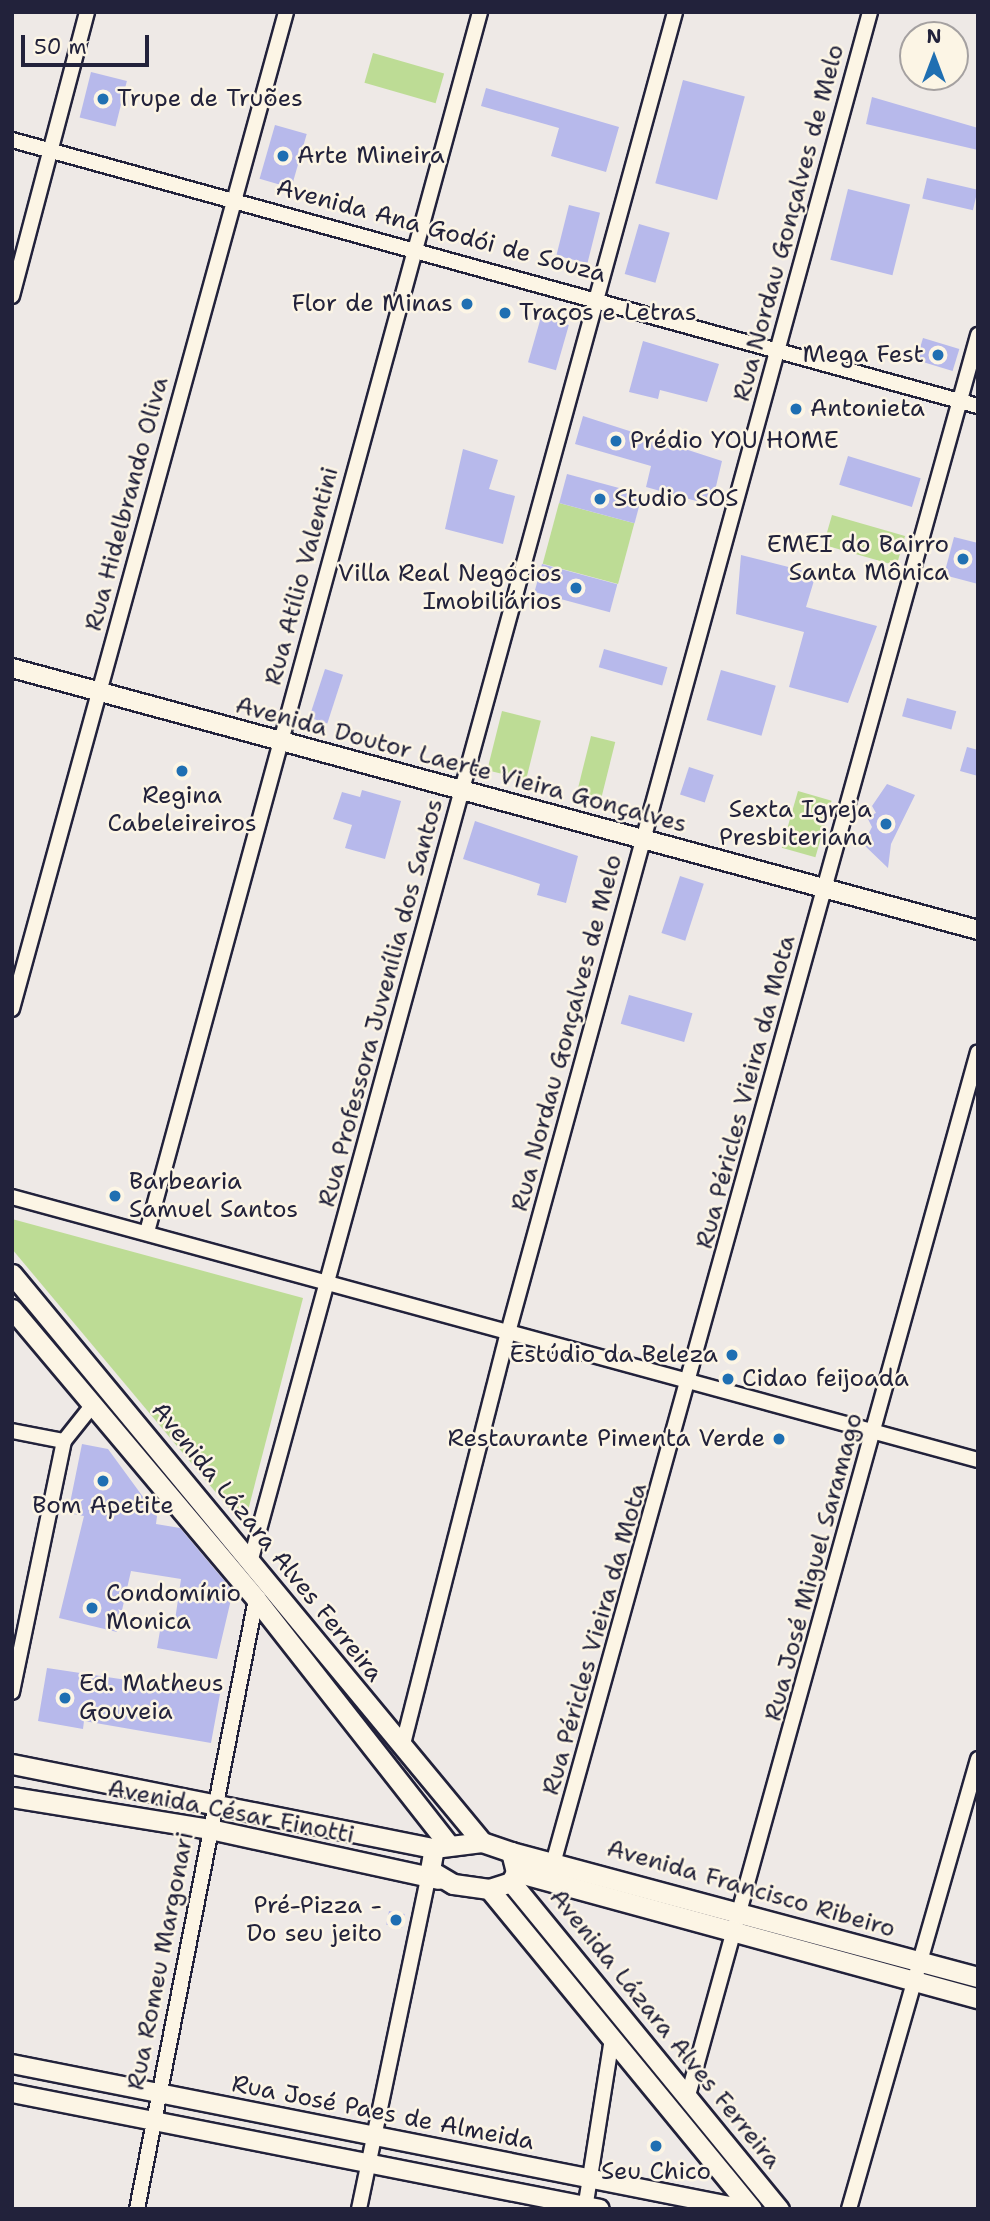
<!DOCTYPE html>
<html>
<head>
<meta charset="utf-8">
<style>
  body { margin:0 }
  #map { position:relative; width:990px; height:2221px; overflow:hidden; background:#eee9e6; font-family:"Shantell Sans",sans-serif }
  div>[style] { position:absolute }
  .green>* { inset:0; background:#bddc95; transform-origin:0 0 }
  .building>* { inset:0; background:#b7b9eb; transform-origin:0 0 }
  .roads { filter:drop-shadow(2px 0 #22223b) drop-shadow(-2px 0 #22223b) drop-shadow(0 2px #22223b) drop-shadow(0 -2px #22223b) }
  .minor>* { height:14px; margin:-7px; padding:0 7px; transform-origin:7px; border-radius:7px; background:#fcf5e5 }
  .tertiary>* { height:18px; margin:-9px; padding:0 9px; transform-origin:9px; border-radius:9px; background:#fcf5e5 }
  .secondary>* { height:19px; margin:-9.5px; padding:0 9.5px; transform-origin:9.5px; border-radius:9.5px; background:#fcf5e5 }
  .dots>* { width:19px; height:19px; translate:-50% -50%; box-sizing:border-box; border:4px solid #fcf5e5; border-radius:50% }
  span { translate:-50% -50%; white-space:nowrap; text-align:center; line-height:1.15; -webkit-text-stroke:5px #fcf5e5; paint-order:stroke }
  .poi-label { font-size:24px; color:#22223b }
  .left { translate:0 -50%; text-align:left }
  .right { translate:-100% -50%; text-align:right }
  .street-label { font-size:24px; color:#22223b }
  .frame { position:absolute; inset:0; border:14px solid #22223b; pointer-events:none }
  .north { position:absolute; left:899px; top:21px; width:70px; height:70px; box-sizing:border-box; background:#fcf5e5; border:2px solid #a5a1a1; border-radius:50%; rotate:0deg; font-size:19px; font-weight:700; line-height:28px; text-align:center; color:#22223b }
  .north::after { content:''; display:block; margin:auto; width:24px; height:32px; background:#1f6fb2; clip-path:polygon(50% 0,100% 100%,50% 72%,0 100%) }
  .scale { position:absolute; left:21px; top:35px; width:128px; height:32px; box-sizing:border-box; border:4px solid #22223b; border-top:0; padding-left:9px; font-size:21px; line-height:24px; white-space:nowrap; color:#22223b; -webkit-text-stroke:5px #fcf5e5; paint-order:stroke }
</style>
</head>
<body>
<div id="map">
  <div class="green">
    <i style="left:373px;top:53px;width:74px;height:31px;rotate:16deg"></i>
    <i style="left:559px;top:503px;width:78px;height:63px;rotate:15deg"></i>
    <i style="left:832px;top:515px;width:76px;height:31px;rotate:16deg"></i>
    <i style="left:502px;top:711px;width:40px;height:61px;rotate:14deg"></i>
    <i style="left:591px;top:736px;width:25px;height:60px;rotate:14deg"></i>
    <i style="left:798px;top:791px;width:35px;height:59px;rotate:16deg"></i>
    <i style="clip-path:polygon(12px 1219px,303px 1298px,244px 1526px,12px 1249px)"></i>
  </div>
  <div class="building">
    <i style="left:91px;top:72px;width:37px;height:47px;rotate:14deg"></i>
    <i style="left:683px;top:80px;width:64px;height:107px;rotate:15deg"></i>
    <i style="clip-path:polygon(486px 88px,619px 127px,606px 172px,551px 156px,559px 128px,481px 106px)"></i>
    <i style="clip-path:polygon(872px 97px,978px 128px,978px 150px,866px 124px)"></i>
    <i style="left:275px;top:125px;width:33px;height:56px;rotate:16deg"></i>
    <i style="left:927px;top:178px;width:52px;height:21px;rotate:13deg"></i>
    <i style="left:848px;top:189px;width:64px;height:73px;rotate:14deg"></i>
    <i style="left:569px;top:205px;width:32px;height:52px;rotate:14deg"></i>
    <i style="left:639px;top:224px;width:32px;height:52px;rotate:16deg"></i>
    <i style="left:541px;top:317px;width:29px;height:47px;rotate:16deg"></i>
    <i style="left:923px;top:338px;width:38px;height:23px;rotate:17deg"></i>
    <i style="clip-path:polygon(643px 341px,719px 364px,707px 402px,660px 390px,658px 399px,629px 392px)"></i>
    <i style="clip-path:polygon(583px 416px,722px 461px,713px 499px,707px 504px,646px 487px,651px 466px,575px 444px)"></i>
    <i style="clip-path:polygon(463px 449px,498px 460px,489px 489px,515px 496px,503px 544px,445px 529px)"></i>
    <i style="left:848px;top:456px;width:76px;height:30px;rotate:17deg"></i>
    <i style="left:567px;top:474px;width:78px;height:30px;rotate:15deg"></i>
    <i style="clip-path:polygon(954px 537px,978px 543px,978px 584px,944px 575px)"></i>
    <i style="clip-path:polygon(741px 555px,816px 574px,806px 607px,877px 626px,848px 703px,789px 687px,804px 632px,736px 614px)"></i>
    <i style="left:542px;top:564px;width:78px;height:29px;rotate:15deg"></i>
    <i style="left:604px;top:649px;width:66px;height:19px;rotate:16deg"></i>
    <i style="left:325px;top:669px;width:19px;height:51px;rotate:18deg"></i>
    <i style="left:721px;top:670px;width:57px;height:52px;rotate:16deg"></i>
    <i style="left:907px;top:698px;width:51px;height:19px;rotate:15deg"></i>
    <i style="clip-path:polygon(967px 747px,978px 750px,978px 776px,960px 771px)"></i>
    <i style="left:689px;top:767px;width:26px;height:29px;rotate:18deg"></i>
    <i style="clip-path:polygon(887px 784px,915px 795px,891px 844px,888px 868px,863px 844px,872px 827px,867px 817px,876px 813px,872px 806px)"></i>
    <i style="clip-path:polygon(362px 790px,401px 801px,385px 859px,345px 848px,352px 825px,333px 819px,342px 792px,360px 797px)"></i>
    <i style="clip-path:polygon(475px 821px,578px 856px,566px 903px,537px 895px,540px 884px,463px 859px)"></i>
    <i style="left:680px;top:876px;width:25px;height:60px;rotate:18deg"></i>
    <i style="left:629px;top:995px;width:66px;height:30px;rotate:16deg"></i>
    <i style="clip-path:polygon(82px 1444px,108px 1449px,157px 1516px,156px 1524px,180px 1528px,233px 1591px,217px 1659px,157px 1648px,161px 1625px,174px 1627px,181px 1579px,131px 1571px,117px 1632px,59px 1618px,84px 1516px,68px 1513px)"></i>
    <i style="clip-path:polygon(47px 1668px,220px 1694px,211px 1743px,84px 1721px,83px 1729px,38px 1721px)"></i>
    <i style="left:389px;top:1911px;width:16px;height:14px;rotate:11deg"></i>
  </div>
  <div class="roads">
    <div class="minor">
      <i style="left:12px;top:140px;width:1002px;rotate:15.4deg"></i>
      <i style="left:12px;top:296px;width:294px;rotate:-75.2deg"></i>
      <i style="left:12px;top:1009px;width:1034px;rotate:-74.63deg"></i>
      <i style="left:12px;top:1197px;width:1001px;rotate:15.23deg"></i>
      <i style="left:147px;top:1232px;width:1265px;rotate:-74.73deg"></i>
      <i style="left:12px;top:1431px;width:53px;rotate:10.9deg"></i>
      <i style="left:251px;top:1559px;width:1604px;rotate:-74.67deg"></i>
      <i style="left:12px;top:1692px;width:256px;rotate:-78.3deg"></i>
      <i style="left:64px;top:1441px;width:43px;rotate:-51.5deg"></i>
      <i style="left:403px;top:1744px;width:428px;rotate:-75.7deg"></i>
      <i style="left:509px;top:1329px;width:1366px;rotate:-74.67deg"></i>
      <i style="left:554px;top:1860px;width:1583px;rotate:-74.46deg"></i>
      <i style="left:689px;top:2092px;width:1079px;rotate:-74.47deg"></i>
      <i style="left:137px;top:2209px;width:621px;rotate:-78.96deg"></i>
      <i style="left:359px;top:2209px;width:346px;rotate:-78.2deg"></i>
      <i style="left:585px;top:2209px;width:172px;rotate:-81deg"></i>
      <i style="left:849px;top:2209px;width:468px;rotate:-74deg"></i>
    </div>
    <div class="tertiary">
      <i style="left:12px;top:668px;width:1001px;rotate:15.17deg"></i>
      <i style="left:12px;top:2064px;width:746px;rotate:11.2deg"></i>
      <i style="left:12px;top:2093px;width:599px;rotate:11.16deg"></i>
    </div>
    <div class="secondary">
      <i style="left:12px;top:1274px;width:737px;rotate:50.39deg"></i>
      <i style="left:12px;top:1309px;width:379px;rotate:49.9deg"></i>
      <i style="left:256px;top:1599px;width:310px;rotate:51.9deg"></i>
      <i style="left:12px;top:1764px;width:430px;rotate:11.3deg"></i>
      <i style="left:12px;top:1797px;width:201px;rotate:9.2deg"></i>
      <i style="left:210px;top:1829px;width:234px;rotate:12.3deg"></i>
      <i style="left:482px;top:1842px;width:31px;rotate:19deg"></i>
      <i style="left:511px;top:1852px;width:21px;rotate:76deg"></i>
      <i style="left:516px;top:1872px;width:11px;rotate:117deg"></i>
      <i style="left:511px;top:1882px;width:23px;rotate:162deg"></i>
      <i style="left:489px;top:1889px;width:36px;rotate:-172deg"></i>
      <i style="left:453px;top:1884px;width:27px;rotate:-149deg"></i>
      <i style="left:430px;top:1870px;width:22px;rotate:-80deg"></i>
      <i style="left:434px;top:1848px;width:48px;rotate:-7.1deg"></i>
      <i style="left:511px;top:1852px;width:483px;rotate:15deg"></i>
      <i style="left:516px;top:1872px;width:479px;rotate:15.3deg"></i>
      <i style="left:511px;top:1882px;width:423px;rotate:50.7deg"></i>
      <i style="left:489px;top:1889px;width:414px;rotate:50.6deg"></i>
    </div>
  </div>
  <div class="dots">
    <i style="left:103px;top:99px;background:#1f6fb2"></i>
    <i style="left:283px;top:156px;background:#1f6fb2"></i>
    <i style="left:467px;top:304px;background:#1f6fb2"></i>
    <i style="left:505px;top:313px;background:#1f6fb2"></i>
    <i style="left:938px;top:355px;background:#1f6fb2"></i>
    <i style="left:796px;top:409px;background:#1f6fb2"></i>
    <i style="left:616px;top:441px;background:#1f6fb2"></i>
    <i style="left:600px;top:499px;background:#1f6fb2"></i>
    <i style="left:963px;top:559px;background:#1f6fb2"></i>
    <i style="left:576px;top:588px;background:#1f6fb2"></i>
    <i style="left:182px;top:771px;background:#1f6fb2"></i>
    <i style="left:886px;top:824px;background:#1f6fb2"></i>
    <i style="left:115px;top:1196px;background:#1f6fb2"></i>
    <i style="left:732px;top:1355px;background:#1f6fb2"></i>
    <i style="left:728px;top:1379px;background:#1f6fb2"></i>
    <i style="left:779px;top:1439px;background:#1f6fb2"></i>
    <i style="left:103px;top:1481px;background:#1f6fb2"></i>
    <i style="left:92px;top:1608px;background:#1f6fb2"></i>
    <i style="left:65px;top:1698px;background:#1f6fb2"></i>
    <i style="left:396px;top:1920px;background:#1f6fb2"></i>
    <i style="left:656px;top:2146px;background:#1f6fb2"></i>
  </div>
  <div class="poi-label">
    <span class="left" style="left:117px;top:99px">Trupe de Truões</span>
    <span class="left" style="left:297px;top:156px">Arte Mineira</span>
    <span class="right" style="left:453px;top:304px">Flor de Minas</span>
    <span class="left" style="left:519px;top:313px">Traços e Letras</span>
    <span class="right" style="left:924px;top:355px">Mega Fest</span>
    <span class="left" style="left:810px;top:409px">Antonieta</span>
    <span class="left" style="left:630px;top:441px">Prédio YOU HOME</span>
    <span class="left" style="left:614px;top:499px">Studio SOS</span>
    <span class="right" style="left:949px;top:559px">EMEI do Bairro<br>Santa Mônica</span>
    <span class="right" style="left:562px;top:588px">Villa Real Negócios<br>Imobiliários</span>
    <span style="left:182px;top:810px">Regina<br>Cabeleireiros</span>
    <span class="right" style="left:872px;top:824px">Sexta Igreja<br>Presbiteriana</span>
    <span class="left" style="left:129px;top:1196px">Barbearia<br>Samuel Santos</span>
    <span class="right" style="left:718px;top:1355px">Estúdio da Beleza</span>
    <span class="left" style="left:742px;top:1379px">Cidao feijoada</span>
    <span class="right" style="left:765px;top:1439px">Restaurante Pimenta Verde</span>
    <span style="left:103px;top:1506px">Bom Apetite</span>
    <span class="left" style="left:106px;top:1608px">Condomínio<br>Monica</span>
    <span class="left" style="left:79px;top:1698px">Ed. Matheus<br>Gouveia</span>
    <span class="right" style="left:382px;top:1920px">Pré-Pizza -<br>Do seu jeito</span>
    <span style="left:656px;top:2172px">Seu Chico</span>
  </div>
  <div class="street-label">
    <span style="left:789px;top:223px;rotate:-75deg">Rua Nordau Gonçalves de Melo</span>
    <span style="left:441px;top:231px;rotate:15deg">Avenida Ana Godói de Souza</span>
    <span style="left:127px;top:504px;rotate:-75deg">Rua Hidelbrando Oliva</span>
    <span style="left:302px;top:576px;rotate:-75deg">Rua Atílio Valentini</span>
    <span style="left:461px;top:765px;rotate:15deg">Avenida Doutor Laerte Vieira Gonçalves</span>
    <span style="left:381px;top:1003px;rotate:-75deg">Rua Professora Juvenília dos Santos</span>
    <span style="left:567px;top:1033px;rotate:-75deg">Rua Nordau Gonçalves de Melo</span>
    <span style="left:746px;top:1092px;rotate:-75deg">Rua Péricles Vieira da Mota</span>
    <span style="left:267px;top:1542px;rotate:51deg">Avenida Lázara Alves Ferreira</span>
    <span style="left:814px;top:1567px;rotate:-75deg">Rua José Miguel Saramago</span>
    <span style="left:595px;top:1639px;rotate:-74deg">Rua Péricles Vieira da Mota</span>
    <span style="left:231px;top:1812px;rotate:11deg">Avenida César Finotti</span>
    <span style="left:751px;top:1889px;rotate:16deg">Avenida Francisco Ribeiro</span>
    <span style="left:161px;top:1961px;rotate:-79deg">Rua Romeu Margonari</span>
    <span style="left:665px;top:2029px;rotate:51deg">Avenida Lázara Alves Ferreira</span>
    <span style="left:383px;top:2113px;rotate:11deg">Rua José Paes de Almeida</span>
  </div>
  <div class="frame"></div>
  <div class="north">N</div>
  <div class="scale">50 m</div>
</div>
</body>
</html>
